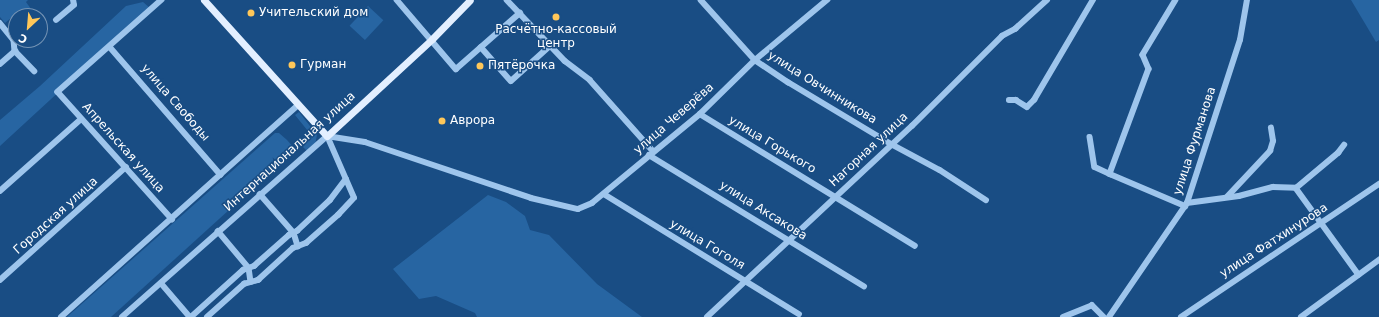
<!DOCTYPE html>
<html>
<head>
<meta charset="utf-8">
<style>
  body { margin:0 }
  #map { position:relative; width:1379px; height:317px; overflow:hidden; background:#194d84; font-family:"DejaVu Sans",sans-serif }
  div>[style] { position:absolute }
  .green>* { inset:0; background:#2765a2; transform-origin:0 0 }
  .minor>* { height:5.5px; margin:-2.75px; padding:0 2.75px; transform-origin:2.75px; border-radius:2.75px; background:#9ec5ec }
  .major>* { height:7px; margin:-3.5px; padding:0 3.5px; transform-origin:3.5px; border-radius:3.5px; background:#e3efff }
  .dots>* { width:11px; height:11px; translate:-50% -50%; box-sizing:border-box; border:2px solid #194d84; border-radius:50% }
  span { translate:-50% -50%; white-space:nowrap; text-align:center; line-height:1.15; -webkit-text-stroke:3px #194d84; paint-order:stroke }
  .poi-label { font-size:12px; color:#fff }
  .left { translate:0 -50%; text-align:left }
  .street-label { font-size:12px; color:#fff }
  .north { position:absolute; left:8px; top:8px; width:40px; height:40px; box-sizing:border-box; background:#194d84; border:1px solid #7594b5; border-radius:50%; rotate:206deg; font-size:11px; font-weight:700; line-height:16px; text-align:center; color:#fff }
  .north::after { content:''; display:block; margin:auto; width:14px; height:18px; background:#ffc759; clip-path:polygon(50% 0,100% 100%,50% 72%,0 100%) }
</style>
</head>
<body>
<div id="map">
  <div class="green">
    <i style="clip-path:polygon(0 0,28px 0,26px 2px,36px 16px,22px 16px,18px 12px,5px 23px,0 17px)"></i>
    <i style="clip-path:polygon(1351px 0,1379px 0,1379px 40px,1376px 42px)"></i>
    <i style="clip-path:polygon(143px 2px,150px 8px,0 146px,0 120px,40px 86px,126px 6px)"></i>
    <i style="left:368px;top:6px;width:21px;height:27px;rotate:43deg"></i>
    <i style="clip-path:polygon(299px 112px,317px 135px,315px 145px,307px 151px,303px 147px,312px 136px,295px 115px)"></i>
    <i style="clip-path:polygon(275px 133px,279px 133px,287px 140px,294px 148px,293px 152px,111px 317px,67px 317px)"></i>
    <i style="clip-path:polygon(488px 195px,506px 202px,525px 216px,530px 230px,549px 235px,597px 284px,642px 317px,477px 317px,475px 313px,436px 296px,419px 299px,393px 269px)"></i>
  </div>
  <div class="minor">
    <i style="left:162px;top:0;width:139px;rotate:138.5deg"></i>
    <i style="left:58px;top:92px;width:171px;rotate:48.1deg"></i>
    <i style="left:397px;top:0;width:91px;rotate:49.5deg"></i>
    <i style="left:456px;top:69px;width:85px;rotate:-41.2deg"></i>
    <i style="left:507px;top:0;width:84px;rotate:46.4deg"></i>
    <i style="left:565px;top:61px;width:31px;rotate:37deg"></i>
    <i style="left:590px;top:80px;width:95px;rotate:48.4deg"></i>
    <i style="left:701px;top:0;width:81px;rotate:48deg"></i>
    <i style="left:755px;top:60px;width:40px;rotate:34deg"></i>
    <i style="left:788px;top:82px;width:120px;rotate:31deg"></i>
    <i style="left:891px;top:144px;width:55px;rotate:28deg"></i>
    <i style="left:940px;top:170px;width:55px;rotate:33.1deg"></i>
    <i style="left:1176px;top:0;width:64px;rotate:121deg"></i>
    <i style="left:1143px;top:55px;width:15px;rotate:67deg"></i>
    <i style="left:1149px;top:69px;width:112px;rotate:110.4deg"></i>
    <i style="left:1110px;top:174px;width:82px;rotate:23.1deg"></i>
    <i style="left:56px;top:20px;width:23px;rotate:-40deg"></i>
    <i style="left:74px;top:5px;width:5px;rotate:-101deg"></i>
    <i style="left:0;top:23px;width:22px;rotate:51deg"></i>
    <i style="left:14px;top:40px;width:11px;rotate:85deg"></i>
    <i style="left:15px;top:51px;width:28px;rotate:46deg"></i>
    <i style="left:110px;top:47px;width:169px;rotate:49.1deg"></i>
    <i style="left:481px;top:47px;width:45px;rotate:48.6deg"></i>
    <i style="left:511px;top:81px;width:54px;rotate:-42deg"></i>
    <i style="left:0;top:64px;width:20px;rotate:-41deg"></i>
    <i style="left:1009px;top:100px;width:7px"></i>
    <i style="left:1016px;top:100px;width:13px;rotate:32deg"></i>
    <i style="left:1027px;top:107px;width:10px;rotate:-45deg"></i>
    <i style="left:1034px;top:100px;width:116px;rotate:-59.5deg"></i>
    <i style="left:700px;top:114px;width:252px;rotate:31.5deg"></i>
    <i style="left:327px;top:136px;width:38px;rotate:9deg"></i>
    <i style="left:365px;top:142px;width:175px;rotate:18.6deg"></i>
    <i style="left:531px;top:198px;width:48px;rotate:13.2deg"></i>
    <i style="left:578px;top:209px;width:15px;rotate:-23deg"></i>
    <i style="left:592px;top:203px;width:140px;rotate:-39.5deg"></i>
    <i style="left:700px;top:114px;width:77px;rotate:-44.5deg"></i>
    <i style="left:755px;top:60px;width:94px;rotate:-39.8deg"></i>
    <i style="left:1090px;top:137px;width:30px;rotate:81deg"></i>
    <i style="left:1095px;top:167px;width:17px;rotate:25deg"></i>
    <i style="left:649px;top:155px;width:252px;rotate:31.4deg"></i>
    <i style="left:1296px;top:188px;width:55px;rotate:-39.8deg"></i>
    <i style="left:1338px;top:153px;width:10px;rotate:-53deg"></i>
    <i style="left:0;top:191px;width:108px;rotate:-41.6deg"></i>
    <i style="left:260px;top:194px;width:52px;rotate:48.9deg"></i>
    <i style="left:294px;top:233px;width:14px;rotate:73deg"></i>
    <i style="left:604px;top:194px;width:229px;rotate:31.6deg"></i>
    <i style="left:1227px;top:197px;width:63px;rotate:-46.9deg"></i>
    <i style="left:1270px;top:151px;width:10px;rotate:-73deg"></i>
    <i style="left:1273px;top:141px;width:13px;rotate:-99deg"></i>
    <i style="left:1187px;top:203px;width:52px;rotate:-7.7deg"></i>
    <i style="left:1239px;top:196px;width:35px;rotate:-15deg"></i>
    <i style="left:1273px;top:187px;width:23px;rotate:2deg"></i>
    <i style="left:1296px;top:188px;width:107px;rotate:54.1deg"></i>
    <i style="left:218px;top:231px;width:48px;rotate:50deg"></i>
    <i style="left:249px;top:268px;width:14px;rotate:82deg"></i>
    <i style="left:0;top:280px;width:169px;rotate:-41.9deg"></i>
    <i style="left:161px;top:283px;width:45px;rotate:49.5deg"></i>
    <i style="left:61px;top:317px;width:318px;rotate:-41.8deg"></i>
    <i style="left:122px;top:317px;width:273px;rotate:-41.4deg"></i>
    <i style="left:191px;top:317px;width:70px;rotate:-42.1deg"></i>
    <i style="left:243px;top:270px;width:12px;rotate:-20deg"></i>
    <i style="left:254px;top:266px;width:47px;rotate:-41.5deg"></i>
    <i style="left:289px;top:235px;width:9px;rotate:-27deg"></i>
    <i style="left:297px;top:231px;width:45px;rotate:-43.2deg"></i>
    <i style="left:330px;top:200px;width:26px;rotate:-53deg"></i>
    <i style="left:207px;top:317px;width:50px;rotate:-41.7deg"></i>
    <i style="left:244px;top:284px;width:15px;rotate:-16deg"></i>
    <i style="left:258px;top:280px;width:47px;rotate:-42.4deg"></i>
    <i style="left:293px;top:248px;width:14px;rotate:-21deg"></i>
    <i style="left:306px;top:243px;width:43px;rotate:-41.2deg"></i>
    <i style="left:338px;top:215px;width:23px;rotate:-47deg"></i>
    <i style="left:354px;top:198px;width:68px;rotate:-113.5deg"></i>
    <i style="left:707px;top:317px;width:280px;rotate:-43deg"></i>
    <i style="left:912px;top:126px;width:127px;rotate:-45deg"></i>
    <i style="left:1002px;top:36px;width:15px;rotate:-28deg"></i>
    <i style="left:1015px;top:29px;width:43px;rotate:-42.2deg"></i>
    <i style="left:1063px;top:317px;width:31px;rotate:-22deg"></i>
    <i style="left:1092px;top:305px;width:17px;rotate:45deg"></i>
    <i style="left:1109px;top:317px;width:138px;rotate:-55.6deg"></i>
    <i style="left:1187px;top:203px;width:171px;rotate:-72deg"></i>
    <i style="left:1240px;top:40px;width:41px;rotate:-80.1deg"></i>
    <i style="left:1181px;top:317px;width:239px;rotate:-33.9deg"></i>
    <i style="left:1301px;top:317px;width:97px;rotate:-36.2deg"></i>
  </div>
  <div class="major">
    <i style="left:204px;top:0;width:183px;rotate:47.9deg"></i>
    <i style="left:327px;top:136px;width:143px;rotate:-42.7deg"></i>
    <i style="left:432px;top:39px;width:54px;rotate:-45.7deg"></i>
  </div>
  <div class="dots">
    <i style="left:251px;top:13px;background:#ffc759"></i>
    <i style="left:556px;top:17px;background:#ffc759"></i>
    <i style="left:292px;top:65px;background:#ffc759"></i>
    <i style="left:480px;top:66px;background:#ffc759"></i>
    <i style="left:442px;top:121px;background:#ffc759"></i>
  </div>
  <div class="poi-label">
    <span class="left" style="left:259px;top:13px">Учительский дом</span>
    <span style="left:556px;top:37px">Расчётно-кассовый<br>центр</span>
    <span class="left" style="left:300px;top:65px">Гурман</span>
    <span class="left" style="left:488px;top:66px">Пятёрочка</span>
    <span class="left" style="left:450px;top:121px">Аврора</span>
  </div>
  <div class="street-label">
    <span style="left:822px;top:88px;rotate:32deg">улица Овчинникова</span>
    <span style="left:175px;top:103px;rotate:49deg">улица Свободы</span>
    <span style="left:674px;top:119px;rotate:-41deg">улица Чеверёва</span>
    <span style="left:1195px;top:141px;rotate:-72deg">улица Фурманова</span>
    <span style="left:772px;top:145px;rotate:31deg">улица Горького</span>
    <span style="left:123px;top:148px;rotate:48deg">Апрельская улица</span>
    <span style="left:869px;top:150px;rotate:-43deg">Нагорная улица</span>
    <span style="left:290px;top:152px;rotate:-42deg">Интернациональная улица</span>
    <span style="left:763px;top:211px;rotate:32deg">улица Аксакова</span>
    <span style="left:56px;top:216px;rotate:-42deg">Городская улица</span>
    <span style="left:1274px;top:241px;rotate:-33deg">улица Фатхинурова</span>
    <span style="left:707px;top:245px;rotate:31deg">улица Гоголя</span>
  </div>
  <div class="north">С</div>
</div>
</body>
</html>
